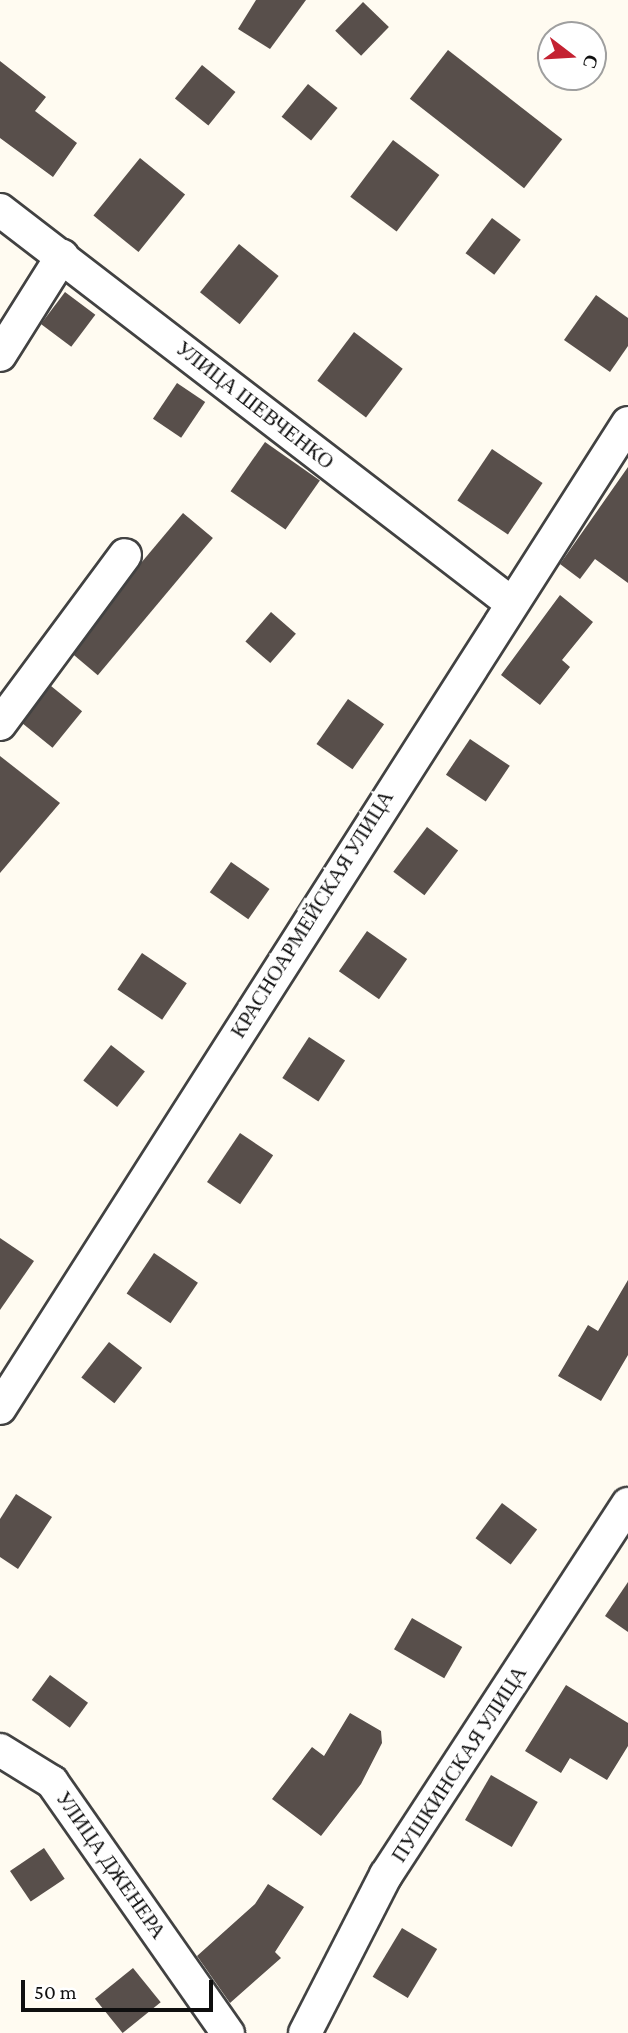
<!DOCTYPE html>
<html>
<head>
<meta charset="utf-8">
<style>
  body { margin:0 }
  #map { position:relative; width:628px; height:2033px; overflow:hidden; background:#fffbf1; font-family:"Crimson Pro",serif }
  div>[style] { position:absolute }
  .building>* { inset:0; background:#584f4b; transform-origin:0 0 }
  .roads { filter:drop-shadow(2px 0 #424242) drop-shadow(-2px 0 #424242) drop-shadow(0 2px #424242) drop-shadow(0 -2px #424242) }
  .minor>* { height:32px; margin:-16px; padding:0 16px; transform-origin:16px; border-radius:16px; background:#fff }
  span { translate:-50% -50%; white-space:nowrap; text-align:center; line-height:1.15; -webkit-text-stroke:7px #fff; paint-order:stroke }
  .street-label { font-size:21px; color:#0f0f0f }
  .north { position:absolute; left:537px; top:21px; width:70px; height:70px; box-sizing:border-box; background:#fff; border:2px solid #9f9f9f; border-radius:50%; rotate:107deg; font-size:19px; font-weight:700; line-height:28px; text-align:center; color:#0f0f0f }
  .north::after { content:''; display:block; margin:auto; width:24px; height:32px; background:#c42232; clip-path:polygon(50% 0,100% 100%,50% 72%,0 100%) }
  .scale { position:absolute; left:21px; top:1980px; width:192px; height:32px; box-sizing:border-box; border:4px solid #0f0f0f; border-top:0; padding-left:9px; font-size:21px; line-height:24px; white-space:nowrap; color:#0f0f0f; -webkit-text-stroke:5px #fff; paint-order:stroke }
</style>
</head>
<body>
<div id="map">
  <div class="building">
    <i style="clip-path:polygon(256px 0,306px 0,270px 49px,238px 29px)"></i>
    <i style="left:363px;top:2px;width:36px;height:40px;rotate:44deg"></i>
    <i style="left:448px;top:50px;width:145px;height:62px;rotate:38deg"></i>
    <i style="clip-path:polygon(0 61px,46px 97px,35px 111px,77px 143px,53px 177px,0 138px)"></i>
    <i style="left:202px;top:65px;width:43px;height:43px;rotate:39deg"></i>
    <i style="left:308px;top:84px;width:38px;height:42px;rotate:39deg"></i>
    <i style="left:393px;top:140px;width:58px;height:71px;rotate:37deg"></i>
    <i style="left:140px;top:158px;width:58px;height:74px;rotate:39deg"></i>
    <i style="left:492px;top:218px;width:36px;height:44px;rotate:37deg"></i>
    <i style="left:239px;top:244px;width:51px;height:62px;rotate:39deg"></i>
    <i style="left:65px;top:292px;width:38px;height:40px;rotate:37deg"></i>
    <i style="clip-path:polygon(596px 295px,628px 318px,628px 346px,610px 372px,564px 340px)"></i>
    <i style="left:354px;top:332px;width:61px;height:61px;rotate:37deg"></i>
    <i style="left:177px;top:383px;width:34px;height:43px;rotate:34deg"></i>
    <i style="left:265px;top:442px;width:67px;height:60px;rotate:35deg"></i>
    <i style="left:492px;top:449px;width:61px;height:62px;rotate:34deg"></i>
    <i style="clip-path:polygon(628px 467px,628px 583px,595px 559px,580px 579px,560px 564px)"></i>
    <i style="left:183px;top:513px;width:39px;height:179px;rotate:40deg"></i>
    <i style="clip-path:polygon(560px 595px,593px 622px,562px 660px,570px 667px,540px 705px,501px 675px)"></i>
    <i style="left:271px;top:612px;width:33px;height:39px;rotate:41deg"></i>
    <i style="left:51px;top:686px;width:40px;height:47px;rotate:39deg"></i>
    <i style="left:348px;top:699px;width:44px;height:55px;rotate:35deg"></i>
    <i style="left:470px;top:739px;width:48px;height:43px;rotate:34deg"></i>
    <i style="clip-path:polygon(0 756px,60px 803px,0 873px)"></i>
    <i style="left:427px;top:827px;width:39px;height:56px;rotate:37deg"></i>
    <i style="left:231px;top:862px;width:47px;height:37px;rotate:35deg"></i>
    <i style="left:367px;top:931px;width:49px;height:49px;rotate:35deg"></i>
    <i style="left:142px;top:953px;width:54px;height:44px;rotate:34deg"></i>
    <i style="left:309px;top:1037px;width:43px;height:49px;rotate:33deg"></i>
    <i style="left:111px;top:1045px;width:43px;height:45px;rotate:38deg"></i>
    <i style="left:240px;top:1133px;width:40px;height:59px;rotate:34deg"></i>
    <i style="clip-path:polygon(0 1238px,34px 1261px,0 1310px)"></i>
    <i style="left:154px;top:1253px;width:53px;height:49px;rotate:34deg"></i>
    <i style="clip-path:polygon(628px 1280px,628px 1355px,601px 1401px,558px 1376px,588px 1325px,598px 1331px)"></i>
    <i style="left:109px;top:1342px;width:42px;height:45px;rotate:38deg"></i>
    <i style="clip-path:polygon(16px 1494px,52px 1517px,18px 1569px,0 1557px,0 1519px)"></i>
    <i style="left:502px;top:1503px;width:44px;height:44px;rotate:37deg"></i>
    <i style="clip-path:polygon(628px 1582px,628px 1632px,605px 1616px)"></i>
    <i style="left:412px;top:1618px;width:58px;height:36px;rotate:30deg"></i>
    <i style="left:50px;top:1675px;width:47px;height:31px;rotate:36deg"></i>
    <i style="clip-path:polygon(566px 1685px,628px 1723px,628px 1746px,607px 1780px,570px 1758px,561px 1773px,525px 1751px)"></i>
    <i style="clip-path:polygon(350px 1713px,381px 1731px,382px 1743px,361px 1784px,321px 1836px,272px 1799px,312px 1747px,324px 1756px)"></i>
    <i style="left:491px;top:1775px;width:54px;height:52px;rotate:30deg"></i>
    <i style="left:44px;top:1848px;width:37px;height:41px;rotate:56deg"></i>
    <i style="clip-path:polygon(268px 1884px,304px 1907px,275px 1952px,281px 1958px,230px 2003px,197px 1956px,255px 1904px)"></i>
    <i style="left:402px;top:1928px;width:41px;height:57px;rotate:31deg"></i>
    <i style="left:133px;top:1968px;width:44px;height:49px;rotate:51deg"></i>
  </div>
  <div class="roads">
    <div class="minor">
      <i style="left:0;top:210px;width:643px;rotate:37.55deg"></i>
      <i style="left:0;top:355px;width:117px;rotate:-57.9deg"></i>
      <i style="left:0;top:724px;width:210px;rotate:-53.5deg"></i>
      <i style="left:0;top:1408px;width:1168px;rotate:-57.48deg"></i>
      <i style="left:0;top:1750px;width:61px;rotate:31.6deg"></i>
      <i style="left:52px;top:1782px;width:307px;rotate:55deg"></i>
      <i style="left:305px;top:2033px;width:178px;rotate:-62.9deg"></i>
      <i style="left:386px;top:1875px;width:443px;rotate:-56.9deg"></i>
    </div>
  </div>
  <div class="street-label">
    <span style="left:255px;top:405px;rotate:38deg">УЛИЦА ШЕВЧЕНКО</span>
    <span style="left:312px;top:914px;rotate:-58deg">КРАСНОАРМЕЙСКАЯ УЛИЦА</span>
    <span style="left:459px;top:1764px;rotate:-57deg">ПУШКИНСКАЯ УЛИЦА</span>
    <span style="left:111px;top:1865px;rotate:55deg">УЛИЦА ДЖЕНЕРА</span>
  </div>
  <div class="north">С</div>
  <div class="scale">50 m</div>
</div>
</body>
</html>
